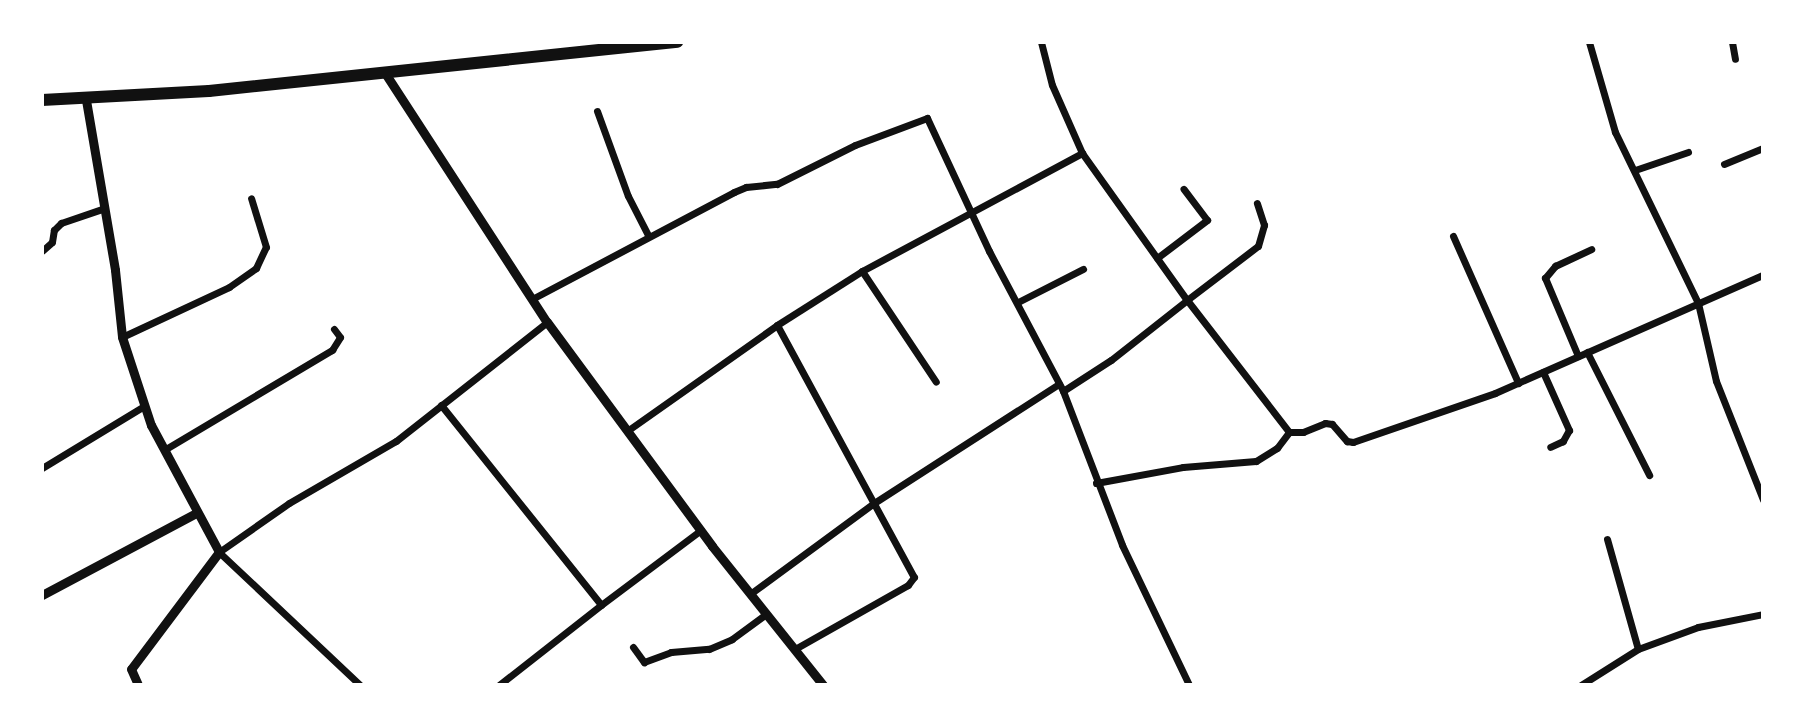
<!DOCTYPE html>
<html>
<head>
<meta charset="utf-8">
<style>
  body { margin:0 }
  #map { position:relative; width:1805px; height:727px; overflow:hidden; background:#fff; font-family:Helvetica,sans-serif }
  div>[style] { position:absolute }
  .minor>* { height:7px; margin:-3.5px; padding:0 3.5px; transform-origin:3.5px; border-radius:3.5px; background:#111 }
  .tertiary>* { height:9px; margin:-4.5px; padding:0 4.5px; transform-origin:4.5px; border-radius:4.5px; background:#111 }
  .trunk>* { height:12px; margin:-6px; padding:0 6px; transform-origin:6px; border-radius:6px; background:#111 }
  span { translate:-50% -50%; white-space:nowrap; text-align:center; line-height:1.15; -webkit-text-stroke:6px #fff; paint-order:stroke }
  .frame { position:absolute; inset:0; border:44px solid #fff; pointer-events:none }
</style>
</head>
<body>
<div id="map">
  <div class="minor">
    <i style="left:1041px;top:42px;width:44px;rotate:75.7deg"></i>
    <i style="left:1052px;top:85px;width:74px;rotate:66.2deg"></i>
    <i style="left:1082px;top:153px;width:181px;rotate:54.5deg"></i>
    <i style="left:1187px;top:300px;width:89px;rotate:-37.3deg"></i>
    <i style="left:1258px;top:246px;width:22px;rotate:-74deg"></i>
    <i style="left:1264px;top:225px;width:23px;rotate:-108deg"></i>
    <i style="left:1589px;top:42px;width:94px;rotate:73.9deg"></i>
    <i style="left:1615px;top:132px;width:190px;rotate:64.1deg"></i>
    <i style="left:1698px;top:303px;width:80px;rotate:77deg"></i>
    <i style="left:1716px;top:381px;width:128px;rotate:68.4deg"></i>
    <i style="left:1732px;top:42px;width:17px;rotate:80deg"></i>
    <i style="left:597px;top:111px;width:90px;rotate:70deg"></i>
    <i style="left:628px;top:196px;width:44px;rotate:62.9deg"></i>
    <i style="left:1724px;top:164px;width:42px;rotate:-22.3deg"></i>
    <i style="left:1635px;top:170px;width:56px;rotate:-18.8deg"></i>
    <i style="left:1453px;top:236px;width:161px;rotate:66.1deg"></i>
    <i style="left:42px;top:251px;width:13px;rotate:-42deg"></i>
    <i style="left:52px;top:242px;width:12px;rotate:-81deg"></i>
    <i style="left:54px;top:230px;width:10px;rotate:-45deg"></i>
    <i style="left:61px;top:223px;width:43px;rotate:-18.9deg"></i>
    <i style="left:1157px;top:258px;width:63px;rotate:-37.2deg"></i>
    <i style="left:1207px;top:220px;width:39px;rotate:-127deg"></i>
    <i style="left:862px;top:271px;width:133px;rotate:56.3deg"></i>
    <i style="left:532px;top:299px;width:229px;rotate:-27.9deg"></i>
    <i style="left:734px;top:192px;width:13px;rotate:-23deg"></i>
    <i style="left:746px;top:187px;width:31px;rotate:-6deg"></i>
    <i style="left:777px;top:184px;width:87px;rotate:-26.6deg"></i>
    <i style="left:855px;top:145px;width:77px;rotate:-20.6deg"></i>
    <i style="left:927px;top:118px;width:147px;rotate:65deg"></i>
    <i style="left:989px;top:251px;width:158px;rotate:62.1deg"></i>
    <i style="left:1063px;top:391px;width:165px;rotate:69deg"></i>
    <i style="left:1122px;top:545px;width:155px;rotate:64.4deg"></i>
    <i style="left:1018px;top:302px;width:73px;rotate:-26.9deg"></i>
    <i style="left:777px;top:325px;width:287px;rotate:61.5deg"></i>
    <i style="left:914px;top:577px;width:10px;rotate:127deg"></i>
    <i style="left:908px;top:585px;width:130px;rotate:150.5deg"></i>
    <i style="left:122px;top:337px;width:118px;rotate:-25deg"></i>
    <i style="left:229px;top:287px;width:33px;rotate:-35deg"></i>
    <i style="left:256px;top:268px;width:23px;rotate:-65deg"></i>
    <i style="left:266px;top:247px;width:51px;rotate:-107deg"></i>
    <i style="left:1587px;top:352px;width:138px;rotate:63.2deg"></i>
    <i style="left:1578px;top:356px;width:85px;rotate:-112.9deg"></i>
    <i style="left:1545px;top:278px;width:16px;rotate:-50deg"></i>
    <i style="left:1555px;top:266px;width:40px;rotate:-25deg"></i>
    <i style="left:1543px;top:372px;width:64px;rotate:65.9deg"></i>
    <i style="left:1569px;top:430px;width:13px;rotate:119deg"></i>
    <i style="left:1563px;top:441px;width:14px;rotate:155deg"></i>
    <i style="left:1063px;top:391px;width:57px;rotate:-32.9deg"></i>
    <i style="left:1111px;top:360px;width:97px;rotate:-38.3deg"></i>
    <i style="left:1187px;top:300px;width:167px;rotate:52.3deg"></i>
    <i style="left:1289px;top:432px;width:14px"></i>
    <i style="left:1303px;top:432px;width:24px;rotate:-22deg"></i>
    <i style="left:1325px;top:423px;width:7px;rotate:8deg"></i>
    <i style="left:1332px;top:424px;width:23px;rotate:49deg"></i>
    <i style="left:1347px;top:441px;width:6px;rotate:9deg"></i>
    <i style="left:1353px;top:442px;width:150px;rotate:-19deg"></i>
    <i style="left:1495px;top:393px;width:293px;rotate:-23.8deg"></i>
    <i style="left:441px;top:405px;width:256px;rotate:51.3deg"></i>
    <i style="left:601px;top:605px;width:125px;rotate:-36.9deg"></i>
    <i style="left:627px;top:431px;width:184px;rotate:-35.2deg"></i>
    <i style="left:777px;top:325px;width:101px;rotate:-32.4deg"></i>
    <i style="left:862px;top:271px;width:250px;rotate:-28.2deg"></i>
    <i style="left:164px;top:450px;width:196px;rotate:-30.8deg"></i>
    <i style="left:332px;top:350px;width:15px;rotate:-58deg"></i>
    <i style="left:340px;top:337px;width:10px;rotate:-127deg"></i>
    <i style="left:42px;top:468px;width:119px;rotate:-31.3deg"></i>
    <i style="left:1096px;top:483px;width:88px;rotate:-10.4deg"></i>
    <i style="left:1183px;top:467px;width:73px;rotate:-4.7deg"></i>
    <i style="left:1256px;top:461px;width:25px;rotate:-32deg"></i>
    <i style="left:1277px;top:448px;width:20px;rotate:-53deg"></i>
    <i style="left:1607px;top:539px;width:114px;rotate:74.3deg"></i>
    <i style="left:750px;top:594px;width:154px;rotate:-36.3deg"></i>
    <i style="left:874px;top:503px;width:220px;rotate:-32.8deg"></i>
    <i style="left:633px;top:647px;width:19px;rotate:54deg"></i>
    <i style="left:644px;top:662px;width:29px;rotate:-20deg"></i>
    <i style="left:671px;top:652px;width:38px;rotate:-5deg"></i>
    <i style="left:709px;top:649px;width:25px;rotate:-23deg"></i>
    <i style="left:732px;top:639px;width:42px;rotate:-36.3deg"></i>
    <i style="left:360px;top:685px;width:194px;rotate:-136.7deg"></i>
    <i style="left:219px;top:552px;width:85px;rotate:-35deg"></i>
    <i style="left:289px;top:503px;width:124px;rotate:-30.1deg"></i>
    <i style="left:396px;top:441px;width:192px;rotate:-38.2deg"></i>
    <i style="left:499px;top:685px;width:130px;rotate:-38.1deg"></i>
    <i style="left:1581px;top:685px;width:67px;rotate:-32.3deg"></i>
    <i style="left:1638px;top:649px;width:64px;rotate:-20.1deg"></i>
    <i style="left:1698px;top:627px;width:66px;rotate:-11.3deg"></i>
  </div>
  <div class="tertiary">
    <i style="left:385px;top:73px;width:297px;rotate:57deg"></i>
    <i style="left:547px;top:322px;width:278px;rotate:53.6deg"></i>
    <i style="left:712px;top:546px;width:178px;rotate:51.4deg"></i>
    <i style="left:86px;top:100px;width:172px;rotate:80.3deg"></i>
    <i style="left:115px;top:270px;width:67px;rotate:84deg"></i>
    <i style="left:122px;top:337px;width:93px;rotate:71.8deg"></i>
    <i style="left:151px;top:425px;width:144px;rotate:61.8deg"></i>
    <i style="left:219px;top:552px;width:146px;rotate:126.9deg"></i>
    <i style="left:131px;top:669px;width:17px;rotate:66deg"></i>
    <i style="left:42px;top:595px;width:174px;rotate:-28deg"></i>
  </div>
  <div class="trunk">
    <i style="left:42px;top:100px;width:167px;rotate:-3.1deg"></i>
    <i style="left:209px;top:91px;width:471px;rotate:-6deg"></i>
  </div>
  <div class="frame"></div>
</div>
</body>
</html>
